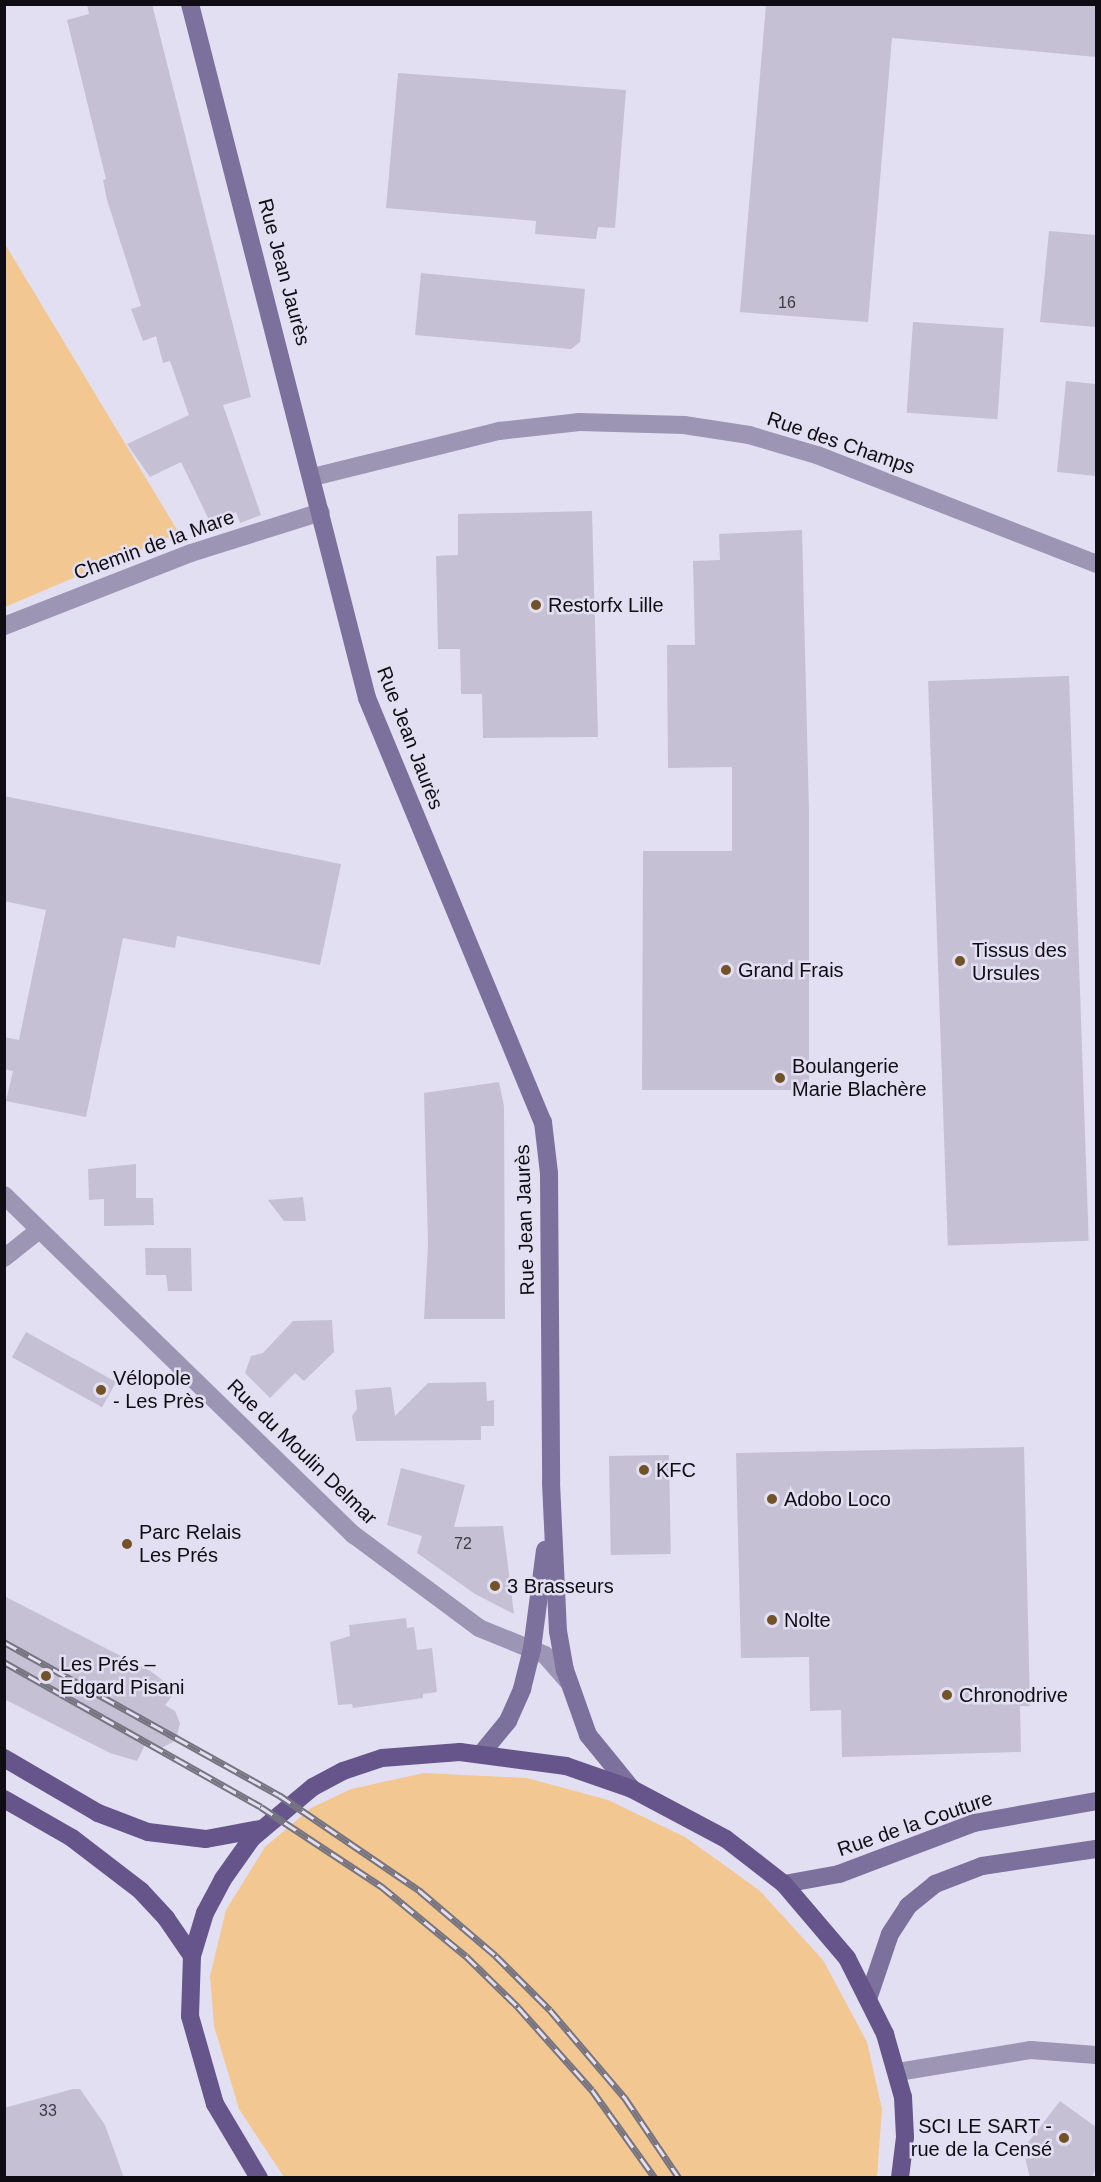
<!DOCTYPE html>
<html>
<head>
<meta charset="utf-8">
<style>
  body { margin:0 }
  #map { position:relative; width:1101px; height:2182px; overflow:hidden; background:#e3dff2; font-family:Helvetica,sans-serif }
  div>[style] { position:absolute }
  .green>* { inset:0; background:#f2c791 }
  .building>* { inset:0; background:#c5c0d3; transform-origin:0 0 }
  .street>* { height:18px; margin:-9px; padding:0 9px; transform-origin:9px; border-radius:9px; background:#9d95b4 }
  .secondary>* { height:18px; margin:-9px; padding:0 9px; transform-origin:9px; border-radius:9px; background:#7c709c }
  .primary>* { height:18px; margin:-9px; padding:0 9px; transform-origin:9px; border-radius:9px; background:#65558a }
  .rail>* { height:7px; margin-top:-3.5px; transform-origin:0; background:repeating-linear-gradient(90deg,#e3dff2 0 14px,#777481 0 28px); box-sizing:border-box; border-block:2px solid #777481 }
  .dots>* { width:16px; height:16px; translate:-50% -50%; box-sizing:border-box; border:3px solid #e3dff2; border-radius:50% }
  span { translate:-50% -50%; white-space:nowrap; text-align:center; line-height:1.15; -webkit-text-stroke:5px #e3dff2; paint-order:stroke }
  .number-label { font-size:16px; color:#3c3a43 }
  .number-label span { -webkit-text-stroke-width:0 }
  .street-label { font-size:20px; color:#0f0d13 }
  .poi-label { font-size:20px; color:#0f0d13 }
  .left { translate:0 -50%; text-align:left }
  .right { translate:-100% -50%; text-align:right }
  .frame { position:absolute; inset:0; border:6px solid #0f0d13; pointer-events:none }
</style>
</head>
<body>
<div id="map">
  <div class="green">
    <i style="clip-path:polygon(5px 244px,179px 533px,5px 607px,4px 607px)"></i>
    <i style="clip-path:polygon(424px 1773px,527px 1778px,608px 1800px,685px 1837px,759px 1890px,823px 1960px,867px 2042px,882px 2109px,877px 2177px,284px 2177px,239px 2109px,214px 2026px,210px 1976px,226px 1910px,265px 1847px,311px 1808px,351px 1789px)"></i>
  </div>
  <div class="building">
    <i style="clip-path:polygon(87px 4px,152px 4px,251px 397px,223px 405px,261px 515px,240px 523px,236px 512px,210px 522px,181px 462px,150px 477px,127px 444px,189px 415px,170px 361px,163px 363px,156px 336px,143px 341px,131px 309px,141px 306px,107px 200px,103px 180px,106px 179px,67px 20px,89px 14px)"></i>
    <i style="clip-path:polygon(766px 4px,1096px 4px,1096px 57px,892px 38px,868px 322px,740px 312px)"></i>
    <i style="clip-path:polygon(398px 73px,626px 90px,615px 228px,598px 227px,596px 239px,535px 234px,536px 221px,386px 208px)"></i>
    <i style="clip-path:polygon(1049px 231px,1096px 235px,1096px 327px,1040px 322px)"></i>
    <i style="clip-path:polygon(421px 273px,585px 289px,580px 342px,571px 349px,415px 335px)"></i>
    <i style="left:913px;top:322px;width:91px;height:91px;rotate:4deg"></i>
    <i style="clip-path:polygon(1066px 381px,1096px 384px,1096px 476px,1057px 472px)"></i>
    <i style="clip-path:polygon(592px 511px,598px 737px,483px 738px,482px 694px,461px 694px,460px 649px,438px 649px,436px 556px,458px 555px,458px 514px)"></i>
    <i style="clip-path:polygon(802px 530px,809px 811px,809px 1090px,642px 1090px,643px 851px,732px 851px,732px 767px,668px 768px,667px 645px,695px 645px,693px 561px,720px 560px,719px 534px)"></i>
    <i style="left:1069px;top:676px;width:565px;height:141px;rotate:88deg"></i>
    <i style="clip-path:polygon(4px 796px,341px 864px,320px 965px,177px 936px,175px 948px,123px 938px,86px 1117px,6px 1101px,13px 1071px,4px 1069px,4px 1037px,19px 1040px,46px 910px,4px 901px)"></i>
    <i style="clip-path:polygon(499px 1082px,504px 1106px,505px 1319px,424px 1319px,428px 1244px,424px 1093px)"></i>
    <i style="clip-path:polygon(136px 1164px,136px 1198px,153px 1198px,154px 1225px,104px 1226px,104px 1199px,89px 1200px,88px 1169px)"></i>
    <i style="clip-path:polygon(303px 1197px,306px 1221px,284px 1221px,268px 1200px)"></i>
    <i style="clip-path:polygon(145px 1248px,191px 1248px,192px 1291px,168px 1291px,166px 1275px,146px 1275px)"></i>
    <i style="clip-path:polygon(332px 1320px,334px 1352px,304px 1381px,295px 1373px,270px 1398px,245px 1373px,251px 1356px,263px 1353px,293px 1321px)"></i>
    <i style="left:26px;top:1332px;width:103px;height:29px;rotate:29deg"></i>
    <i style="clip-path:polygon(486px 1382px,487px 1401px,494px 1400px,494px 1426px,481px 1426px,481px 1440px,356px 1441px,352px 1416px,357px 1409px,355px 1390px,391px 1387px,395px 1416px,428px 1383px)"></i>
    <i style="clip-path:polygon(1024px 1447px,1030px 1706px,1020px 1706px,1021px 1752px,842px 1757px,841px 1710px,810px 1711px,809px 1657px,741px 1658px,736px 1453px)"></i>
    <i style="left:669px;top:1455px;width:99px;height:60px;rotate:89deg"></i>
    <i style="clip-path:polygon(401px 1468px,465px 1485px,454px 1527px,503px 1526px,514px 1614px,475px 1594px,417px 1553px,422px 1536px,387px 1525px)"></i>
    <i style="clip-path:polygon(4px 1596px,152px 1672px,176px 1691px,165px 1705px,175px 1711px,180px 1723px,176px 1740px,158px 1750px,145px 1745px,137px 1761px,110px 1753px,4px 1699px)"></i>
    <i style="clip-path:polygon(406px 1618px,407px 1628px,414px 1627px,417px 1650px,432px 1648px,437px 1692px,423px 1694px,423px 1698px,353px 1708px,352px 1704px,338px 1705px,330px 1642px,350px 1636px,349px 1625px)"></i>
    <i style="clip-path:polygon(73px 2089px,80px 2089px,105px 2125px,124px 2178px,4px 2178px,4px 2108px)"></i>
    <i style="clip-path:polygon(1060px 2101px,1096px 2127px,1096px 2169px,1091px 2178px,1030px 2178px,1023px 2149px)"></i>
  </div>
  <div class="street">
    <i style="left:313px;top:477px;width:192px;rotate:-13.9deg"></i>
    <i style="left:499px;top:431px;width:81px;rotate:-6.4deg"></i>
    <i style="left:579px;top:422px;width:105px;rotate:1.6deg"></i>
    <i style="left:684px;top:425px;width:66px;rotate:8.7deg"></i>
    <i style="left:749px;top:435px;width:71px;rotate:16.4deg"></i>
    <i style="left:817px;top:455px;width:300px;rotate:21.3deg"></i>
    <i style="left:4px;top:626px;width:201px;rotate:-21.3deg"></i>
    <i style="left:191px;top:553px;width:136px;rotate:-17.5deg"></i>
    <i style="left:4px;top:1195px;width:488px;rotate:44.2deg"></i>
    <i style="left:354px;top:1535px;width:156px;rotate:36.6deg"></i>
    <i style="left:479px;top:1628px;width:71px;rotate:22.2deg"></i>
    <i style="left:545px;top:1655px;width:35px;rotate:49deg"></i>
    <i style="left:4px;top:1258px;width:43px;rotate:-38.5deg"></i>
    <i style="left:898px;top:2072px;width:135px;rotate:-9.4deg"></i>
    <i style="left:1031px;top:2050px;width:65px;rotate:4.4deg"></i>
  </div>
  <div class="secondary">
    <i style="left:190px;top:4px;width:716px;rotate:75.69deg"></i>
    <i style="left:367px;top:698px;width:459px;rotate:67.5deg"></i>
    <i style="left:543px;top:1122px;width:51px;rotate:83.3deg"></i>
    <i style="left:549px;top:1173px;width:310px;rotate:89.6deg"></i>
    <i style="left:551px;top:1483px;width:148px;rotate:87.3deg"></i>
    <i style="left:558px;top:1631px;width:40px;rotate:80deg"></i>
    <i style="left:565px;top:1670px;width:69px;rotate:70.5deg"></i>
    <i style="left:588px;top:1735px;width:70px;rotate:50.8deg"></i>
    <i style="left:481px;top:1754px;width:43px;rotate:-50.7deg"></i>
    <i style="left:508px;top:1721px;width:35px;rotate:-66deg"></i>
    <i style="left:522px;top:1689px;width:41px;rotate:-76deg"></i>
    <i style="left:532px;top:1649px;width:100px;rotate:-82.5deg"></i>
    <i style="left:784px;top:1884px;width:56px;rotate:-10.3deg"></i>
    <i style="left:839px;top:1874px;width:144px;rotate:-20.7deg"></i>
    <i style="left:974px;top:1823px;width:124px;rotate:-10.2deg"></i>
    <i style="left:869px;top:1996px;width:65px;rotate:-71.3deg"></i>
    <i style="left:890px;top:1934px;width:33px;rotate:-57deg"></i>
    <i style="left:908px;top:1906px;width:35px;rotate:-39deg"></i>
    <i style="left:935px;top:1884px;width:50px;rotate:-21deg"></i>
    <i style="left:982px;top:1866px;width:115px;rotate:-8.5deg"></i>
  </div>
  <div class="primary">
    <i style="left:4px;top:1758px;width:109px;rotate:30.3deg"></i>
    <i style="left:98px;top:1813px;width:53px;rotate:20.8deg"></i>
    <i style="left:148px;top:1832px;width:58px;rotate:6.9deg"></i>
    <i style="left:206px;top:1839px;width:55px;rotate:-10.5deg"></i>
    <i style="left:4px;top:1799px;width:78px;rotate:29.8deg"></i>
    <i style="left:72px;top:1838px;width:87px;rotate:37.5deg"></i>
    <i style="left:141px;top:1891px;width:37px;rotate:47deg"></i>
    <i style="left:166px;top:1918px;width:46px;rotate:55.6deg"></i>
    <i style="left:259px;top:2178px;width:86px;rotate:-120.7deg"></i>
    <i style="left:215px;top:2104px;width:91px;rotate:-105.9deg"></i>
    <i style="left:190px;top:2016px;width:60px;rotate:-88.1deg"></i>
    <i style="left:192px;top:1956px;width:45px;rotate:-73.2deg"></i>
    <i style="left:205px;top:1913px;width:38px;rotate:-62deg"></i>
    <i style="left:223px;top:1879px;width:50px;rotate:-54.7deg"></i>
    <i style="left:252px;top:1838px;width:80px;rotate:-39.9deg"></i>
    <i style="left:313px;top:1787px;width:34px;rotate:-28deg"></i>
    <i style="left:343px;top:1771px;width:41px;rotate:-18.4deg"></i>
    <i style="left:382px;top:1758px;width:78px;rotate:-4.4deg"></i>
    <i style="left:460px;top:1752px;width:107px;rotate:7.5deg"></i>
    <i style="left:566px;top:1766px;width:70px;rotate:19.2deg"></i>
    <i style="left:632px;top:1789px;width:106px;rotate:28deg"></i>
    <i style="left:726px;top:1839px;width:73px;rotate:37.8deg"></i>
    <i style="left:784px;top:1884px;width:97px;rotate:49.6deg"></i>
    <i style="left:847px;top:1958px;width:85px;rotate:63.4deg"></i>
    <i style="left:885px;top:2034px;width:66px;rotate:74.1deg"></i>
    <i style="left:903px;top:2097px;width:40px;rotate:87.1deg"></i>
    <i style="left:905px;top:2137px;width:41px;rotate:97deg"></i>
  </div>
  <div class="rail">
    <i style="left:4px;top:1642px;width:315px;rotate:29.1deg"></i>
    <i style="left:279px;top:1795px;width:171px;rotate:34.2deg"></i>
    <i style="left:420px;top:1891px;width:100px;rotate:40.5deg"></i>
    <i style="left:496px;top:1956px;width:76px;rotate:45deg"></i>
    <i style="left:550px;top:2010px;width:116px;rotate:49.6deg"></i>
    <i style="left:625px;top:2098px;width:97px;rotate:56deg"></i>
    <i style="left:4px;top:1662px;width:295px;rotate:29.4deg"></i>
    <i style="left:261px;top:1807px;width:144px;rotate:33.4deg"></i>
    <i style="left:381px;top:1886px;width:110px;rotate:39.5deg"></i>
    <i style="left:466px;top:1956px;width:73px;rotate:44.4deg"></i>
    <i style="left:518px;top:2007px;width:111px;rotate:48.3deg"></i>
    <i style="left:592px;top:2090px;width:108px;rotate:54.4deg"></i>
  </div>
  <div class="dots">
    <i style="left:536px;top:605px;background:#725228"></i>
    <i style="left:960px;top:961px;background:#725228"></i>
    <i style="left:726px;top:970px;background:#725228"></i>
    <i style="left:780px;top:1078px;background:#725228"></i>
    <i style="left:101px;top:1390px;background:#725228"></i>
    <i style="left:644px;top:1470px;background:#725228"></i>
    <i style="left:772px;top:1499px;background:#725228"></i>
    <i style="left:127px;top:1544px;background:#725228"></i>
    <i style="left:495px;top:1586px;background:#725228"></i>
    <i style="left:772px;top:1620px;background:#725228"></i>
    <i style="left:46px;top:1676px;background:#725228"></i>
    <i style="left:947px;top:1695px;background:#725228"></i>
    <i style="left:1064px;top:2138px;background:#725228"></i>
  </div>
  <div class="number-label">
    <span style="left:787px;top:303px">16</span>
    <span style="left:463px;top:1544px">72</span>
    <span style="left:48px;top:2111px">33</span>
  </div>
  <div class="street-label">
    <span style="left:284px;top:272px;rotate:75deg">Rue Jean Jaurès</span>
    <span style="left:841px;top:443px;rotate:19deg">Rue des Champs</span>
    <span style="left:154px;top:545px;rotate:-20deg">Chemin de la Mare</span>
    <span style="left:410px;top:738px;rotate:69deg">Rue Jean Jaurès</span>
    <span style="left:525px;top:1220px;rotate:-92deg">Rue Jean Jaurès</span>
    <span style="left:302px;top:1452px;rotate:44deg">Rue du Moulin Delmar</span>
    <span style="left:915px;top:1824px;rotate:-19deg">Rue de la Couture</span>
  </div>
  <div class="poi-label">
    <span class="left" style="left:548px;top:605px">Restorfx Lille</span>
    <span class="left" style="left:972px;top:962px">Tissus des<br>Ursules</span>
    <span class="left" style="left:738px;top:970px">Grand Frais</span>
    <span class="left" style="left:792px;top:1078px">Boulangerie<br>Marie Blachère</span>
    <span class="left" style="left:113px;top:1390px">Vélopole<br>- Les Près</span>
    <span class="left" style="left:656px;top:1470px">KFC</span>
    <span class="left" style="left:784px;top:1499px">Adobo Loco</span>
    <span class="left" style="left:139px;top:1544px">Parc Relais<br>Les Prés</span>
    <span class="left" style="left:507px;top:1586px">3 Brasseurs</span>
    <span class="left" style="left:784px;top:1620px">Nolte</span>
    <span class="left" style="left:60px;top:1676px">Les Prés –<br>Edgard Pisani</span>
    <span class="left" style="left:959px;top:1695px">Chronodrive</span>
    <span class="right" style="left:1052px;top:2138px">SCI LE SART -<br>rue de la Censé</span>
  </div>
  <div class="frame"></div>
</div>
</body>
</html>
